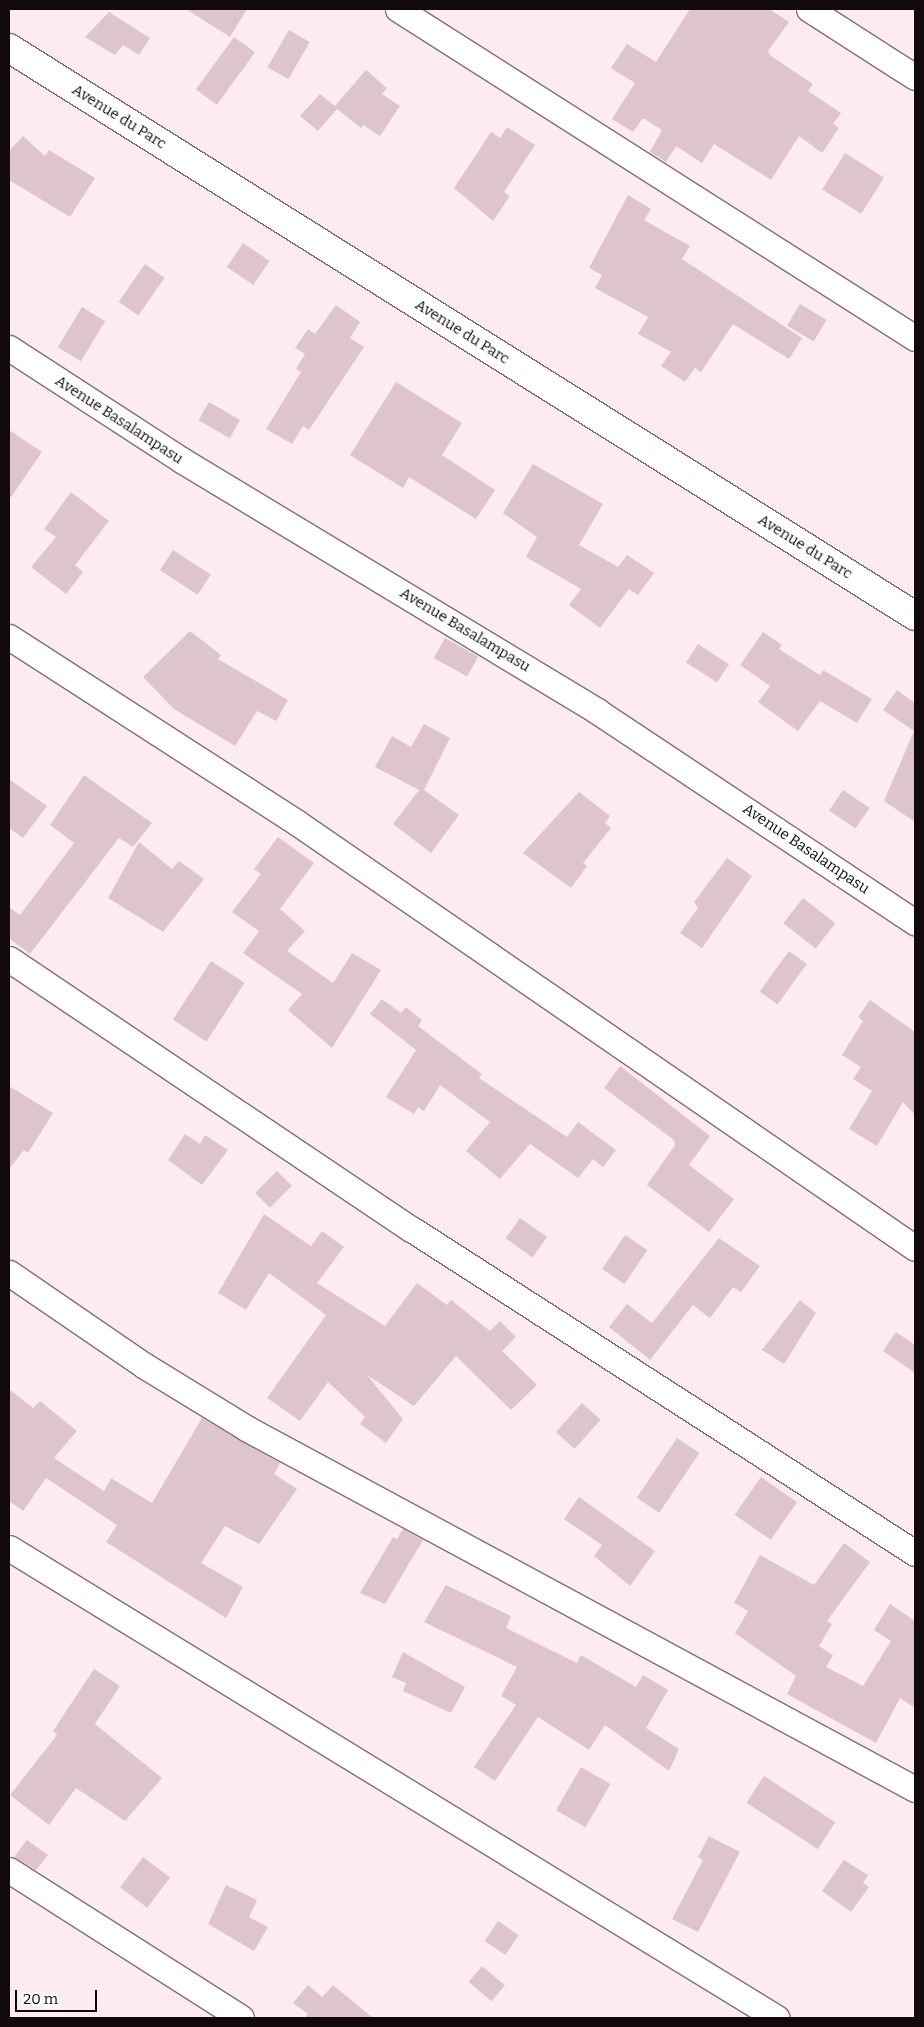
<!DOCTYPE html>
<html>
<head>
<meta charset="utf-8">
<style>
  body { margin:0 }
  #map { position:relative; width:924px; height:2027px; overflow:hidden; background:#fcecf1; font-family:Bitter,serif }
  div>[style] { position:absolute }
  .building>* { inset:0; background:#dec5cd; transform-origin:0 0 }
  .roads { filter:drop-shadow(1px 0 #846d74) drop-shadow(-1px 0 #846d74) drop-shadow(0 1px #846d74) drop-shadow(0 -1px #846d74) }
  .minor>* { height:25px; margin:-12.5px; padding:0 12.5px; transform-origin:12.5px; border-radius:12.5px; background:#fff }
  .tertiary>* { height:28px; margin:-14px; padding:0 14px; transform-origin:14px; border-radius:14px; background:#fff }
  span { translate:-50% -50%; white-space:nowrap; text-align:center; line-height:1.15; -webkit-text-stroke:5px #fff; paint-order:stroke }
  .street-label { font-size:15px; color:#11090c }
  .frame { position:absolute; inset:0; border:10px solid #11090c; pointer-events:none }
  .scale { position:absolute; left:15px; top:1990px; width:82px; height:22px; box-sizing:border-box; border:2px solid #11090c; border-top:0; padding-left:6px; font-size:15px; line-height:18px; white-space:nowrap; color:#11090c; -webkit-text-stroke:4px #fff; paint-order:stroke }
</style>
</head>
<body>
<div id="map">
  <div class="building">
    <i style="clip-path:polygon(186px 9px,247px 9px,230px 37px)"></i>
    <i style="clip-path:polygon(690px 9px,769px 9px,789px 22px,768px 51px,771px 56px,813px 84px,808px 91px,841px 113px,833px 124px,839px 128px,822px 153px,799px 136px,771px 180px,714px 144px,702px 163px,676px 146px,666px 162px,650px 152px,662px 130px,643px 118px,633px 132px,612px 119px,635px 83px,611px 68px,627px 44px,656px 62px)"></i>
    <i style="clip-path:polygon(109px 12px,150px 38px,139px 55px,123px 45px,115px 55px,85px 37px)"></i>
    <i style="left:289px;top:30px;width:24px;height:43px;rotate:30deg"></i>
    <i style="left:234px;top:37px;width:26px;height:65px;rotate:36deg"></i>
    <i style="clip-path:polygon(366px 70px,387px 88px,382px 94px,400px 106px,380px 136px,363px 125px,361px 128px,337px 109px,318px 131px,300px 116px,320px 94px,335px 106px)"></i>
    <i style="clip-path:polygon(507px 127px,535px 145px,504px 192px,510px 196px,493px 221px,454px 188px,491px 132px,500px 138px)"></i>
    <i style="clip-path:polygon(23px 136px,45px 156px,49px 150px,95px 178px,70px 217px,9px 180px,9px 151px)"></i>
    <i style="left:845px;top:153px;width:46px;height:43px;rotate:32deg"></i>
    <i style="clip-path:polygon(628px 195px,651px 209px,644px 220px,690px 246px,682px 259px,802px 338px,789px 359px,733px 324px,701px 372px,695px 368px,685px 382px,661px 366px,671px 352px,638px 334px,648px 317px,595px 288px,602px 275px,589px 268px)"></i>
    <i style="left:243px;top:243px;width:32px;height:29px;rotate:34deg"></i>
    <i style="left:145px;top:264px;width:24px;height:46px;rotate:35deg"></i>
    <i style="left:800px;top:304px;width:31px;height:25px;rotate:31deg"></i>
    <i style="clip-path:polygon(336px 305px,360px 322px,350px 338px,364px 347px,309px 430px,303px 426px,292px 444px,266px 429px,301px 372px,296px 369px,305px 354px,295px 348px,308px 329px,315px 334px)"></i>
    <i style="left:82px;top:307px;width:27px;height:47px;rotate:31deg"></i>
    <i style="clip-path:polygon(396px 382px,462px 423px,442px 455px,495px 490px,476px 519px,409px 477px,403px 488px,350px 455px)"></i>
    <i style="left:209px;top:402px;width:36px;height:21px;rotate:30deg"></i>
    <i style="clip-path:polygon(9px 430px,42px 452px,9px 500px)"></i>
    <i style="clip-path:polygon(533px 464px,603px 504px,579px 545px,618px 567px,627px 555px,654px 573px,638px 595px,629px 589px,600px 628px,569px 605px,581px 589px,526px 557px,537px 537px,503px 513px)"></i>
    <i style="clip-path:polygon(71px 492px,109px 521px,75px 565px,83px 572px,66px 594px,31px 567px,56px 537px,44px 529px)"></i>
    <i style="left:173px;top:550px;width:45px;height:24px;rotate:33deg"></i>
    <i style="clip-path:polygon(190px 631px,221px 655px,218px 659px,288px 700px,276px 721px,257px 711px,235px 746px,174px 709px,143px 677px)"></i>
    <i style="clip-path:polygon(763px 632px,782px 645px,779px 649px,820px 675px,823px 670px,872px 699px,857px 723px,820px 701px,798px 731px,758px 702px,770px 686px,740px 665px)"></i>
    <i style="left:445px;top:638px;width:38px;height:23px;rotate:29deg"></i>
    <i style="left:698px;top:644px;width:37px;height:22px;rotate:33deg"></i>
    <i style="clip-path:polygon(897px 690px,915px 703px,915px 822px,884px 801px,914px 731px,883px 710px)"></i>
    <i style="clip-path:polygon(424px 724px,450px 738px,424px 790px,459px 815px,431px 853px,393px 824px,419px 790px,375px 767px,392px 736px,411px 747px)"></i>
    <i style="clip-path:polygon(84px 775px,152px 823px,133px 847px,119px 838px,30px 954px,9px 938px,9px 907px,20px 915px,74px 843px,50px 825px)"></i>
    <i style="clip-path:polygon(9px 779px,47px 806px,23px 838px,9px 828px)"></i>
    <i style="left:843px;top:790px;width:32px;height:25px;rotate:34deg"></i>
    <i style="clip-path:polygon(579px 792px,610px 816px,605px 823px,611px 828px,583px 863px,587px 866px,571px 888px,523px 853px)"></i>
    <i style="clip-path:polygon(278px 837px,314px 863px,280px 909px,305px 931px,287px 951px,333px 983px,352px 953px,381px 970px,332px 1048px,288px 1010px,302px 994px,243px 953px,259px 931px,232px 912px,261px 874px,254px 869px)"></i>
    <i style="clip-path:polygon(139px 842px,172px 869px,179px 861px,204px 879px,163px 932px,108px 898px)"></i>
    <i style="clip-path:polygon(727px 858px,752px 876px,702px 948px,680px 933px,698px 908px,694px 902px)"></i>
    <i style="left:803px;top:898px;width:41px;height:32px;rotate:38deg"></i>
    <i style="left:789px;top:951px;width:22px;height:50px;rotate:36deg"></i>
    <i style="left:211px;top:961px;width:40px;height:70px;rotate:33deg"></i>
    <i style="clip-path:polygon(382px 999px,401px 1013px,406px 1007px,422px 1020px,418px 1026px,482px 1074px,479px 1078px,567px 1137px,578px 1122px,616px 1150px,603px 1167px,593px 1159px,578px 1178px,530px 1144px,500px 1179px,466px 1151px,490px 1122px,440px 1085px,424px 1111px,418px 1107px,414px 1114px,386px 1097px,416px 1050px,370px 1014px)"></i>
    <i style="clip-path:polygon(870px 1000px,915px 1032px,915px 1115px,903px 1102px,877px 1146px,849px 1129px,872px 1091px,853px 1079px,861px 1067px,842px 1055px,863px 1021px,858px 1017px)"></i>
    <i style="clip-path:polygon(620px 1066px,710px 1136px,689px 1165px,734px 1199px,709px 1232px,647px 1185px,675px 1145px,674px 1140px,604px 1088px)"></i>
    <i style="clip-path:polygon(9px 1086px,53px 1113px,28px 1153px,24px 1150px,9px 1169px)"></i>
    <i style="clip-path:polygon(185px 1134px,200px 1144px,205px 1135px,228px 1150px,202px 1185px,168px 1160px)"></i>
    <i style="left:277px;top:1171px;width:21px;height:31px;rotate:45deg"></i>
    <i style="clip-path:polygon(264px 1214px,311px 1246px,322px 1231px,344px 1247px,317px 1283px,385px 1326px,417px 1283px,447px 1305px,451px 1300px,490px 1331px,500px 1321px,516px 1337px,502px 1351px,537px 1385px,511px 1410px,456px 1356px,414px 1406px,367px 1375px,403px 1419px,386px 1443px,360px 1424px,365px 1417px,328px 1382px,300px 1421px,267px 1398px,326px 1315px,269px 1273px,246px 1310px,218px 1293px)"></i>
    <i style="left:520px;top:1218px;width:33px;height:25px;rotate:35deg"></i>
    <i style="left:625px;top:1235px;width:27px;height:41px;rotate:34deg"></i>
    <i style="clip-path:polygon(719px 1238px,760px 1266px,741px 1292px,733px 1287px,710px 1318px,693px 1305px,650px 1360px,609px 1327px,627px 1304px,652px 1323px)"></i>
    <i style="clip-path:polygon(800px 1300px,816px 1313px,784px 1364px,762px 1350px)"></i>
    <i style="clip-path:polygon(896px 1332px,915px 1345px,915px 1373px,883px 1351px)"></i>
    <i style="clip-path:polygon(9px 1389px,33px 1408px,40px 1401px,77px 1431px,54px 1458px,104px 1491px,111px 1478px,152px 1503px,202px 1418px,280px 1463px,274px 1474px,297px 1489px,259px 1544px,225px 1526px,201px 1563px,243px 1587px,226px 1618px,106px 1542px,117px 1525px,46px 1478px,23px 1511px,9px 1501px)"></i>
    <i style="left:582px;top:1403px;width:25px;height:39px;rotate:42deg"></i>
    <i style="left:677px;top:1438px;width:27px;height:72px;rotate:34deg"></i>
    <i style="left:761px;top:1477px;width:44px;height:46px;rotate:35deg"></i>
    <i style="clip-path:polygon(579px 1497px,655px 1551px,630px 1586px,594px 1556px,602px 1545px,564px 1519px)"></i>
    <i style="clip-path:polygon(403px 1529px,423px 1540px,385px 1604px,360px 1593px,393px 1537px,397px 1539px)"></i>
    <i style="clip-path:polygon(844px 1543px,870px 1562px,827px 1621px,832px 1624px,819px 1646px,833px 1655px,826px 1667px,863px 1686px,891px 1641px,874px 1630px,890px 1604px,915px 1621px,915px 1708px,900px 1698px,876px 1743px,787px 1694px,796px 1676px,735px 1633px,748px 1611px,734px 1603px,760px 1555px,814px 1585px)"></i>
    <i style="clip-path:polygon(446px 1585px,511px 1616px,506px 1628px,577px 1663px,581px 1655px,636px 1687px,643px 1675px,668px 1690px,646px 1728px,679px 1749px,669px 1771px,605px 1725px,589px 1750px,538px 1717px,495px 1781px,474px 1767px,516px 1705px,501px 1696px,517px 1667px,424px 1622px)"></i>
    <i style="clip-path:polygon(403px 1652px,465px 1687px,451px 1713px,403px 1691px,406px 1683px,392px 1677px)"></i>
    <i style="clip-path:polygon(94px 1669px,120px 1686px,95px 1724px,162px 1778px,125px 1821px,76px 1788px,49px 1825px,10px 1795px,57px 1735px,53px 1731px)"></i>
    <i style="left:581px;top:1767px;width:34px;height:50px;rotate:30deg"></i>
    <i style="left:764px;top:1776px;width:85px;height:32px;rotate:33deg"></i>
    <i style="clip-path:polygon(709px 1836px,740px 1852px,698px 1932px,672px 1919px,703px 1860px,698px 1857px)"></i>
    <i style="clip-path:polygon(27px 1840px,48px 1855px,36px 1870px,14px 1857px)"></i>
    <i style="left:143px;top:1857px;width:34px;height:38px;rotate:37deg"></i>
    <i style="clip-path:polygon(844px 1860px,868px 1875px,863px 1883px,869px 1887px,851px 1912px,822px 1891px)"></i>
    <i style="clip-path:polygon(226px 1885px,257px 1900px,249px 1917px,268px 1927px,254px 1951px,208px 1924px)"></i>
    <i style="left:498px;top:1921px;width:25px;height:24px;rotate:34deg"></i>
    <i style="left:482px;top:1966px;width:30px;height:21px;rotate:40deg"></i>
    <i style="clip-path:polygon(308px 1985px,322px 1997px,333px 1985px,373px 2018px,305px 2018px,308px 2014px,293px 2003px)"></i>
  </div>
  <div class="roads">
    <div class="minor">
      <i style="left:398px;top:9px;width:613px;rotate:32.47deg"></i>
      <i style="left:809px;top:9px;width:126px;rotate:32.7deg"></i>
      <i style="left:9px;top:348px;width:207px;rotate:33deg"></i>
      <i style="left:183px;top:461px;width:484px;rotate:31.1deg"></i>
      <i style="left:597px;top:711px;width:382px;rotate:33.6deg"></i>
      <i style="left:9px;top:637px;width:341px;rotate:32.8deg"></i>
      <i style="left:296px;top:822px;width:751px;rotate:34.54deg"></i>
      <i style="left:9px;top:959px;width:486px;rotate:33.9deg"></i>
      <i style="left:413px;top:1230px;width:597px;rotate:32.76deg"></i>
      <i style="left:9px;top:1273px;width:165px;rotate:34.4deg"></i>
      <i style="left:145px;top:1366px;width:119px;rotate:31.5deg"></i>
      <i style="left:246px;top:1428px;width:760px;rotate:28.35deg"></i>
      <i style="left:9px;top:1548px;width:900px;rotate:31.47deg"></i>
      <i style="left:9px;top:1870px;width:275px;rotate:32.5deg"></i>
    </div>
    <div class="tertiary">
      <i style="left:9px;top:48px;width:1069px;rotate:32.08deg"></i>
    </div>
  </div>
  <div class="street-label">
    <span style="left:119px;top:117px;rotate:32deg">Avenue du Parc</span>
    <span style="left:462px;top:332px;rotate:32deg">Avenue du Parc</span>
    <span style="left:119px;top:420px;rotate:33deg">Avenue Basalampasu</span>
    <span style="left:805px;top:547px;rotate:32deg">Avenue du Parc</span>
    <span style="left:465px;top:630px;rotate:31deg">Avenue Basalampasu</span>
    <span style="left:806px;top:849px;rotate:34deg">Avenue Basalampasu</span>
  </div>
  <div class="frame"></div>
  <div class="scale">20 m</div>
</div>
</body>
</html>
